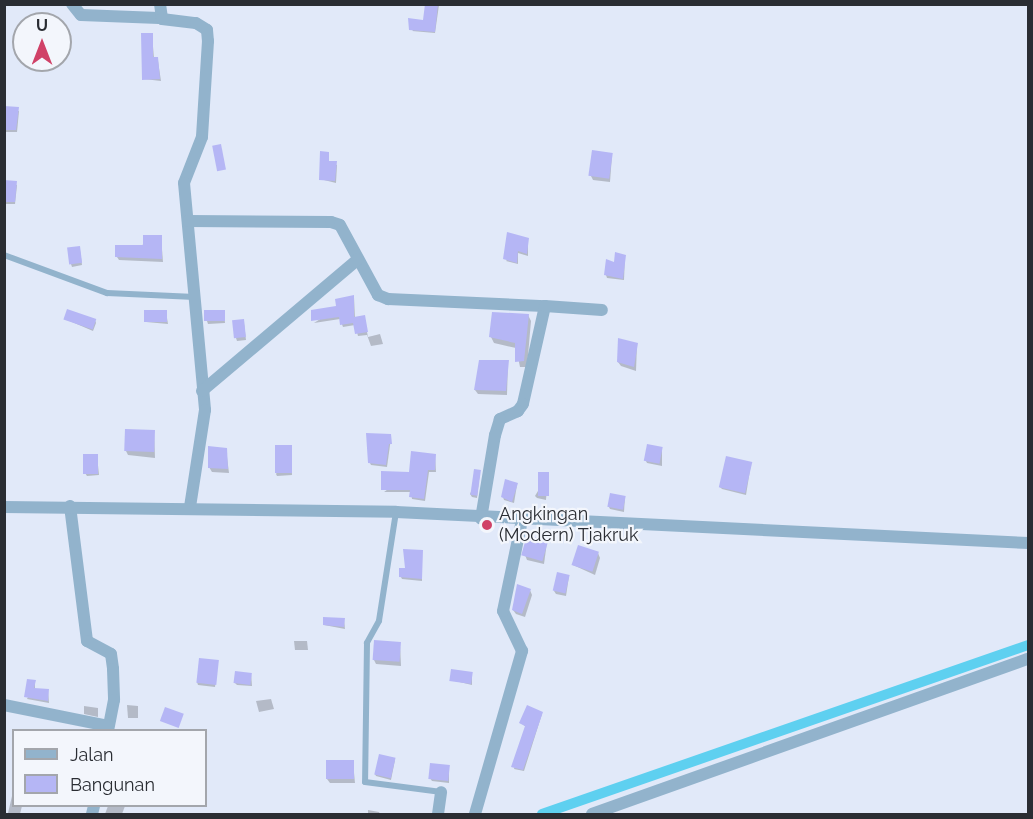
<!DOCTYPE html>
<html>
<head>
<meta charset="utf-8">
<style>
  body { margin:0 }
  #map { position:relative; width:1033px; height:819px; overflow:hidden; background:#e1e9f9; font-family:Raleway,sans-serif }
  div>[style] { position:absolute }
  .shadow>* { inset:0; background:#0003 }
  .canal>* { height:10px; margin:-5px; padding:0 5px; transform-origin:5px; border-radius:5px; background:#5ed0f0 }
  .building>* { inset:0; background:#b5b6f5; transform-origin:0 0 }
  .lane>* { height:6px; margin:-3px; padding:0 3px; transform-origin:3px; border-radius:3px; background:#92b3cc }
  .street>* { height:12px; margin:-6px; padding:0 6px; transform-origin:6px; border-radius:6px; background:#92b3cc }
  .dots>* { width:16px; height:16px; translate:-50% -50%; box-sizing:border-box; border:3px solid #f3f6fc; border-radius:50% }
  span { translate:-50% -50%; white-space:nowrap; text-align:center; line-height:1.15; -webkit-text-stroke:4.5px #f3f6fc; paint-order:stroke }
  .poi-label { font-size:18px; color:#2a2d33 }
  .left { translate:0 -50%; text-align:left }
  .frame { position:absolute; inset:0; border:6px solid #2a2d33; pointer-events:none }
  .legend { position:absolute; left:12px; top:729px; width:195px; height:78px; box-sizing:border-box; background:#f3f6fc; border:2px solid #a3a6ac; margin:0; padding:8px 10px; list-style:none; font-size:18px; color:#2a2d33 }
  .legend li { display:flex; align-items:center; gap:12px; height:30px }
  .legend b { width:30px; border:2px solid #a3a6ac }
  .north { position:absolute; left:12px; top:12px; width:60px; height:60px; box-sizing:border-box; background:#f3f6fc; border:2px solid #a3a6ac; border-radius:50%; rotate:0deg; font-size:16px; font-weight:700; line-height:24px; text-align:center; color:#2a2d33 }
  .north::after { content:''; display:block; margin:auto; width:21px; height:27px; background:#d04167; clip-path:polygon(50% 0,100% 100%,50% 72%,0 100%) }
</style>
</head>
<body>
<div id="map">
  <div class="shadow">
    <i style="clip-path:polygon(426px 4px,439px 5px,435px 33px,412px 31px,425px 21px)"></i>
    <i style="clip-path:polygon(152px 35px,154px 58px,158px 61px,161px 81px,144px 79px)"></i>
    <i style="clip-path:polygon(4px 108px,19px 111px,17px 132px,4px 132px)"></i>
    <i style="clip-path:polygon(328px 154px,329px 162px,337px 165px,336px 183px,320px 179px)"></i>
    <i style="clip-path:polygon(612px 155px,610px 182px,593px 180px,591px 176px)"></i>
    <i style="clip-path:polygon(4px 182px,17px 185px,15px 204px,4px 204px)"></i>
    <i style="clip-path:polygon(161px 236px,163px 262px,119px 260px,117px 257px)"></i>
    <i style="clip-path:polygon(528px 239px,528px 256px,518px 253px,518px 264px,506px 261px)"></i>
    <i style="clip-path:polygon(80px 250px,82px 265px,72px 267px,71px 264px)"></i>
    <i style="clip-path:polygon(625px 256px,624px 280px,607px 278px,606px 275px)"></i>
    <i style="clip-path:polygon(354px 297px,355px 318px,364px 317px,368px 337px,380px 334px,383px 344px,371px 346px,367px 335px,358px 336px,355px 325px,343px 327px,340px 319px,314px 323px)"></i>
    <i style="clip-path:polygon(166px 312px,168px 324px,146px 322px)"></i>
    <i style="clip-path:polygon(224px 312px,225px 323px,208px 324px,207px 321px)"></i>
    <i style="clip-path:polygon(528px 315px,531px 321px,527px 367px,520px 367px,516px 348px,494px 343px,491px 337px)"></i>
    <i style="clip-path:polygon(65px 319px,95px 320px,96px 323px,93px 331px)"></i>
    <i style="clip-path:polygon(244px 323px,246px 340px,237px 341px,236px 338px)"></i>
    <i style="clip-path:polygon(637px 344px,636px 371px,621px 366px,618px 362px)"></i>
    <i style="clip-path:polygon(508px 362px,507px 395px,478px 394px,475px 390px)"></i>
    <i style="clip-path:polygon(154px 431px,155px 458px,128px 455px,126px 451px)"></i>
    <i style="clip-path:polygon(391px 438px,387px 467px,371px 465px,370px 463px)"></i>
    <i style="clip-path:polygon(291px 446px,292px 475px,277px 476px,276px 474px)"></i>
    <i style="clip-path:polygon(662px 448px,662px 466px,647px 463px,646px 461px)"></i>
    <i style="clip-path:polygon(226px 449px,229px 473px,212px 472px,209px 467px)"></i>
    <i style="clip-path:polygon(97px 456px,99px 475px,87px 476px,85px 473px)"></i>
    <i style="clip-path:polygon(435px 456px,436px 472px,429px 472px,425px 501px,412px 499px,411px 492px,384px 492px)"></i>
    <i style="clip-path:polygon(751px 464px,746px 495px,722px 489px,720px 487px)"></i>
    <i style="clip-path:polygon(480px 472px,477px 498px,472px 497px,470px 494px)"></i>
    <i style="clip-path:polygon(548px 474px,546px 500px,537px 498px,535px 496px)"></i>
    <i style="clip-path:polygon(517px 485px,514px 503px,504px 500px,503px 497px)"></i>
    <i style="clip-path:polygon(625px 497px,624px 512px,610px 509px,609px 507px)"></i>
    <i style="clip-path:polygon(547px 542px,544px 564px,527px 560px,525px 555px)"></i>
    <i style="clip-path:polygon(422px 551px,422px 581px,402px 579px,401px 577px)"></i>
    <i style="clip-path:polygon(598px 553px,600px 558px,595px 575px,573px 565px)"></i>
    <i style="clip-path:polygon(569px 576px,566px 596px,556px 594px,554px 591px)"></i>
    <i style="clip-path:polygon(530px 590px,532px 595px,525px 617px,516px 614px,513px 610px)"></i>
    <i style="clip-path:polygon(344px 620px,345px 629px,324px 625px)"></i>
    <i style="clip-path:polygon(294px 641px,307px 641px,308px 650px,295px 650px)"></i>
    <i style="clip-path:polygon(400px 644px,401px 666px,376px 664px,374px 660px)"></i>
    <i style="clip-path:polygon(218px 661px,215px 687px,198px 685px,197px 682px)"></i>
    <i style="clip-path:polygon(251px 674px,252px 686px,237px 685px,235px 683px)"></i>
    <i style="clip-path:polygon(472px 674px,472px 685px,451px 680px)"></i>
    <i style="clip-path:polygon(35px 682px,35px 689px,48px 691px,49px 703px,27px 699px)"></i>
    <i style="clip-path:polygon(271px 699px,274px 709px,259px 712px,256px 701px)"></i>
    <i style="clip-path:polygon(127px 705px,138px 706px,138px 718px,128px 718px)"></i>
    <i style="clip-path:polygon(84px 706px,98px 708px,98px 717px,84px 714px)"></i>
    <i style="clip-path:polygon(542px 714px,524px 771px,514px 769px,526px 727px,521px 723px)"></i>
    <i style="clip-path:polygon(395px 760px,391px 780px,376px 776px,375px 774px)"></i>
    <i style="clip-path:polygon(353px 762px,355px 783px,330px 783px,327px 779px)"></i>
    <i style="clip-path:polygon(449px 767px,449px 783px,432px 781px,430px 778px)"></i>
    <i style="clip-path:polygon(12px 796px,14px 806px,22px 806px,20px 814px,8px 813px)"></i>
    <i style="clip-path:polygon(108px 806px,125px 806px,122px 814px,105px 814px)"></i>
    <i style="clip-path:polygon(368px 810px,379px 812px,380px 814px,368px 814px)"></i>
  </div>
  <div class="canal">
    <i style="left:542px;top:814px;width:515px;rotate:-19.17deg"></i>
  </div>
  <div class="building">
    <i style="clip-path:polygon(425px 4px,438px 4px,435px 32px,409px 30px,408px 18px,423px 20px)"></i>
    <i style="clip-path:polygon(141px 33px,153px 33px,153px 57px,158px 57px,160px 79px,142px 80px)"></i>
    <i style="clip-path:polygon(4px 106px,19px 107px,16px 130px,4px 130px)"></i>
    <i style="left:221px;top:144px;width:26px;height:9px;rotate:79deg"></i>
    <i style="left:592px;top:150px;width:21px;height:26px;rotate:8deg"></i>
    <i style="clip-path:polygon(320px 151px,329px 152px,329px 161px,337px 161px,335px 181px,319px 180px)"></i>
    <i style="clip-path:polygon(4px 180px,17px 181px,15px 202px,4px 202px)"></i>
    <i style="clip-path:polygon(507px 232px,529px 238px,527px 254px,518px 251px,517px 263px,503px 259px)"></i>
    <i style="clip-path:polygon(143px 235px,162px 235px,162px 259px,115px 257px,115px 245px,143px 245px)"></i>
    <i style="left:80px;top:246px;width:17px;height:13px;rotate:83deg"></i>
    <i style="clip-path:polygon(615px 252px,626px 255px,623px 279px,604px 275px,606px 259px,614px 262px)"></i>
    <i style="clip-path:polygon(354px 295px,354px 317px,365px 315px,368px 332px,355px 334px,353px 323px,340px 325px,339px 317px,311px 321px,311px 310px,336px 306px,335px 299px)"></i>
    <i style="left:67px;top:309px;width:31px;height:11px;rotate:19deg"></i>
    <i style="left:144px;top:310px;width:23px;height:12px"></i>
    <i style="left:225px;top:310px;width:11px;height:21px;rotate:90deg"></i>
    <i style="clip-path:polygon(492px 312px,529px 314px,524px 361px,515px 362px,515px 343px,489px 337px)"></i>
    <i style="left:244px;top:319px;width:18px;height:12px;rotate:84deg"></i>
    <i style="clip-path:polygon(618px 338px,638px 343px,634px 367px,617px 362px)"></i>
    <i style="clip-path:polygon(479px 360px,509px 360px,506px 391px,474px 390px)"></i>
    <i style="left:125px;top:429px;width:30px;height:22px;rotate:2deg"></i>
    <i style="clip-path:polygon(366px 433px,391px 434px,392px 444px,389px 444px,386px 465px,368px 463px)"></i>
    <i style="left:647px;top:444px;width:16px;height:17px;rotate:11deg"></i>
    <i style="left:292px;top:445px;width:28px;height:17px;rotate:90deg"></i>
    <i style="clip-path:polygon(208px 446px,227px 448px,228px 469px,208px 468px)"></i>
    <i style="clip-path:polygon(411px 451px,436px 454px,435px 470px,428px 470px,424px 499px,409px 497px,410px 490px,381px 490px,381px 471px,409px 472px)"></i>
    <i style="left:83px;top:454px;width:15px;height:20px"></i>
    <i style="left:726px;top:456px;width:27px;height:32px;rotate:13deg"></i>
    <i style="left:474px;top:469px;width:7px;height:26px;rotate:8deg"></i>
    <i style="left:538px;top:472px;width:11px;height:24px"></i>
    <i style="clip-path:polygon(505px 479px,518px 483px,512px 502px,501px 497px)"></i>
    <i style="left:610px;top:493px;width:16px;height:14px;rotate:11deg"></i>
    <i style="left:527px;top:535px;width:22px;height:21px;rotate:16deg"></i>
    <i style="left:578px;top:545px;width:22px;height:21px;rotate:18deg"></i>
    <i style="clip-path:polygon(403px 549px,423px 550px,422px 579px,399px 577px,399px 568px,405px 568px)"></i>
    <i style="left:557px;top:572px;width:13px;height:19px;rotate:13deg"></i>
    <i style="clip-path:polygon(517px 584px,531px 589px,522px 614px,512px 610px)"></i>
    <i style="clip-path:polygon(323px 617px,345px 618px,344px 627px,323px 625px)"></i>
    <i style="left:374px;top:640px;width:27px;height:20px;rotate:4deg"></i>
    <i style="left:199px;top:658px;width:20px;height:25px;rotate:6deg"></i>
    <i style="left:451px;top:669px;width:22px;height:12px;rotate:8deg"></i>
    <i style="left:235px;top:671px;width:17px;height:12px;rotate:7deg"></i>
    <i style="clip-path:polygon(27px 679px,36px 680px,34px 688px,49px 689px,48px 701px,24px 697px)"></i>
    <i style="clip-path:polygon(527px 705px,543px 712px,523px 770px,511px 767px,525px 726px,519px 723px)"></i>
    <i style="left:165px;top:707px;width:20px;height:15px;rotate:20deg"></i>
    <i style="left:379px;top:754px;width:17px;height:21px;rotate:13deg"></i>
    <i style="left:326px;top:760px;width:28px;height:19px"></i>
    <i style="left:430px;top:763px;width:20px;height:16px;rotate:6deg"></i>
  </div>
  <div class="lane">
    <i style="left:4px;top:255px;width:110px;rotate:20.3deg"></i>
    <i style="left:107px;top:293px;width:88px;rotate:2.6deg"></i>
    <i style="left:396px;top:512px;width:110px;rotate:98.9deg"></i>
    <i style="left:379px;top:621px;width:25px;rotate:119deg"></i>
    <i style="left:367px;top:643px;width:139px;rotate:90.8deg"></i>
    <i style="left:365px;top:782px;width:77px;rotate:7.5deg"></i>
  </div>
  <div class="street">
    <i style="left:72px;top:4px;width:14px;rotate:51deg"></i>
    <i style="left:81px;top:15px;width:78px;rotate:2.2deg"></i>
    <i style="left:160px;top:4px;width:15px;rotate:82deg"></i>
    <i style="left:162px;top:19px;width:34px;rotate:7deg"></i>
    <i style="left:196px;top:23px;width:13px;rotate:32deg"></i>
    <i style="left:207px;top:30px;width:11px;rotate:85deg"></i>
    <i style="left:208px;top:41px;width:96px;rotate:93.6deg"></i>
    <i style="left:202px;top:137px;width:49px;rotate:111.4deg"></i>
    <i style="left:184px;top:183px;width:228px;rotate:84.7deg"></i>
    <i style="left:205px;top:410px;width:98px;rotate:98.8deg"></i>
    <i style="left:188px;top:221px;width:143px;rotate:0.4deg"></i>
    <i style="left:331px;top:222px;width:9px;rotate:18deg"></i>
    <i style="left:340px;top:225px;width:80px;rotate:61.5deg"></i>
    <i style="left:378px;top:295px;width:11px;rotate:22deg"></i>
    <i style="left:388px;top:299px;width:157px;rotate:2.6deg"></i>
    <i style="left:545px;top:306px;width:100px;rotate:102.7deg"></i>
    <i style="left:523px;top:404px;width:9px;rotate:126deg"></i>
    <i style="left:518px;top:411px;width:20px;rotate:156deg"></i>
    <i style="left:500px;top:419px;width:17px;rotate:107deg"></i>
    <i style="left:495px;top:435px;width:85px;rotate:99.5deg"></i>
    <i style="left:545px;top:306px;width:57px;rotate:4deg"></i>
    <i style="left:202px;top:391px;width:204px;rotate:-40.2deg"></i>
    <i style="left:70px;top:506px;width:136px;rotate:82.8deg"></i>
    <i style="left:87px;top:641px;width:27px;rotate:28deg"></i>
    <i style="left:111px;top:654px;width:15px;rotate:82deg"></i>
    <i style="left:113px;top:669px;width:31px;rotate:88deg"></i>
    <i style="left:114px;top:700px;width:31px;rotate:101deg"></i>
    <i style="left:4px;top:507px;width:392px;rotate:0.7deg"></i>
    <i style="left:396px;top:512px;width:633px;rotate:2.81deg"></i>
    <i style="left:4px;top:705px;width:106px;rotate:11.4deg"></i>
    <i style="left:92px;top:814px;width:8px;rotate:-76deg"></i>
    <i style="left:438px;top:814px;width:22px;rotate:-82deg"></i>
    <i style="left:475px;top:814px;width:170px;rotate:-73.9deg"></i>
    <i style="left:522px;top:651px;width:44px;rotate:-115.4deg"></i>
    <i style="left:503px;top:611px;width:93px;rotate:-78.2deg"></i>
    <i style="left:592px;top:814px;width:463px;rotate:-19.6deg"></i>
  </div>
  <div class="dots">
    <i style="left:487px;top:525px;background:#d04167"></i>
  </div>
  <div class="poi-label">
    <span class="left" style="left:499px;top:525px">Angkingan<br>(Modern) Tjakruk</span>
  </div>
  <div class="frame"></div>
  <ul class="legend">
  <li><b style="height:8px;background:#92b3cc"></b>Jalan</li>
  <li><b style="height:16px;background:#b5b6f5"></b>Bangunan</li>
  </ul>
  <div class="north">U</div>
</div>
</body>
</html>
